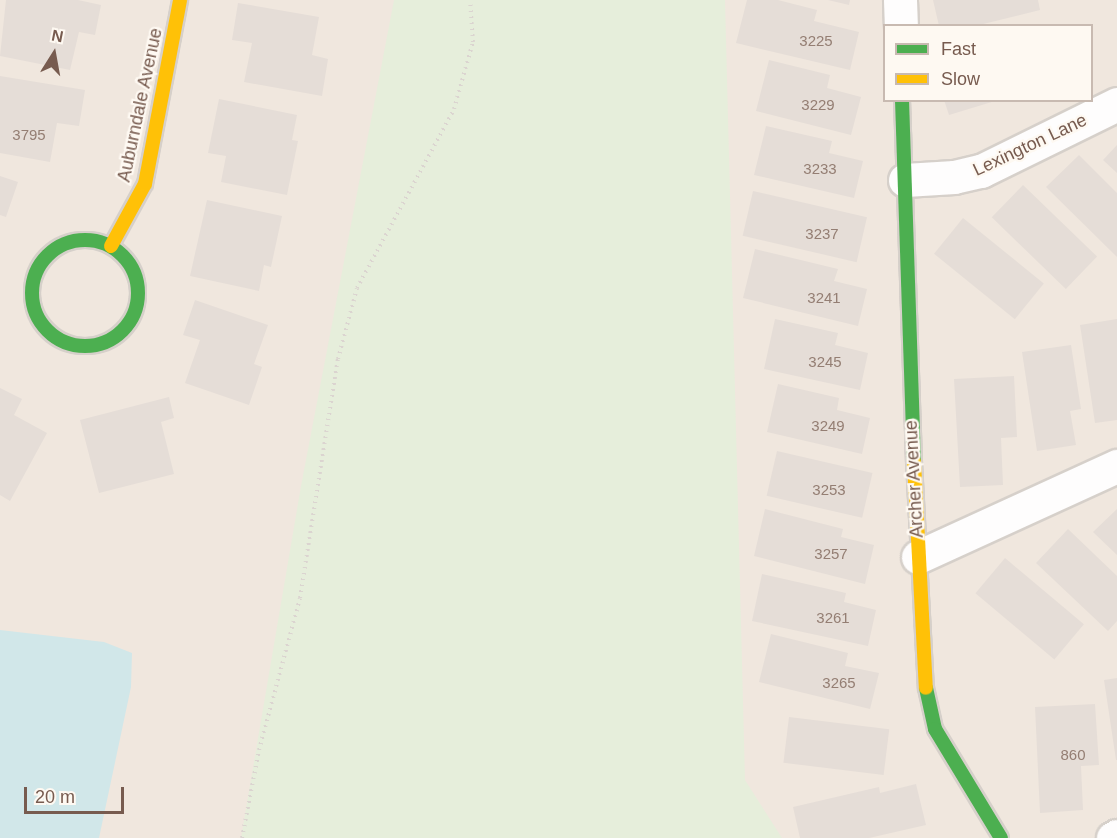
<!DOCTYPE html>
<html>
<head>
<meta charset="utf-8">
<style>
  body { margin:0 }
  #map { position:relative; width:1117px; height:838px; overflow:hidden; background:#f8f4f0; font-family:Helvetica,sans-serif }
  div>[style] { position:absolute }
  .residential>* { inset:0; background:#f0e7de }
  .green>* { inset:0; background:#e6eedb }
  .water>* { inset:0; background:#d1e7e9 }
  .building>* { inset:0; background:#e5ddd7; transform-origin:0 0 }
  .path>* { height:4px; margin-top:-2px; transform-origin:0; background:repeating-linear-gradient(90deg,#dbd4d0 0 1.5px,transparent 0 6px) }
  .roads { filter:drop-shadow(2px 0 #d6d0ca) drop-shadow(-2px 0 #d6d0ca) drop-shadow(0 2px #d6d0ca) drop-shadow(0 -2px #d6d0ca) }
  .street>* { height:33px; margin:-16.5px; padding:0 16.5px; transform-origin:16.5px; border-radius:16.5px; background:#fefdfd }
  .fast>* { height:14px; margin:-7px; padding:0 7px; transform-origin:7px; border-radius:7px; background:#4caf50 }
  .fast>.ring { margin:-7px; padding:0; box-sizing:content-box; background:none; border:14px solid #4caf50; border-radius:50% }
  .slow>* { height:14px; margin:-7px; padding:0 7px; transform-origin:7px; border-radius:7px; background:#ffc107 }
  span { translate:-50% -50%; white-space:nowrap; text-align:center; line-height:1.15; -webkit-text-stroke:4.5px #fef9f2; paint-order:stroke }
  .number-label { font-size:15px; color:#947e73 }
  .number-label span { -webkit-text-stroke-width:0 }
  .street-label { font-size:18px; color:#775b4f }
  .legend { position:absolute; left:883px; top:24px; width:210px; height:78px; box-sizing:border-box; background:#fef9f2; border:2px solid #c8bab1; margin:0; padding:8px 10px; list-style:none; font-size:18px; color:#775b4f }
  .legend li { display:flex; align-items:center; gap:12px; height:30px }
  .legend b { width:30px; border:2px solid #c8bab1 }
  .north { position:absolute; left:24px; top:24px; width:60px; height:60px; -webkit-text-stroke:4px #fef9f2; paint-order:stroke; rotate:11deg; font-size:16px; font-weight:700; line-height:24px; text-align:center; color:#775b4f }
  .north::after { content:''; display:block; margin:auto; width:21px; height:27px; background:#775b4f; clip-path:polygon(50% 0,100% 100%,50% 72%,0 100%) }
  .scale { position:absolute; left:24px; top:787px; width:100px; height:27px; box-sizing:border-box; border:3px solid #775b4f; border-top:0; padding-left:8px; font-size:18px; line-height:21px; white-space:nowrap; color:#775b4f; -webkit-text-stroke:4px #fef9f2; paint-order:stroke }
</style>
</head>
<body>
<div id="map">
  <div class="residential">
    <i style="clip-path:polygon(evenodd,0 0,1117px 0,1117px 838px,0 838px,0 0,884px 26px,1092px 26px,1092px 100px,884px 100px,884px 26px)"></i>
  </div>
  <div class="green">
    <i style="clip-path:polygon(394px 0,725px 0,745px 780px,782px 838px,241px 838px,301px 486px)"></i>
  </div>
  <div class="water">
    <i style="clip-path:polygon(0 630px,104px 642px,132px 653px,131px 687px,99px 838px,0 838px)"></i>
  </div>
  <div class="building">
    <i style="clip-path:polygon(6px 0,78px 0,101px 5px,95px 35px,79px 32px,70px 70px,0 56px)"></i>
    <i style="clip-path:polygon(747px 0,778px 0,817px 10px,814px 21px,859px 32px,850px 70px,736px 43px)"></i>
    <i style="clip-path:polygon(828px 0,850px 0,849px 5px)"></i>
    <i style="clip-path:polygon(933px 0,1038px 0,1040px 10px,975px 26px,939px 26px)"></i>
    <i style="clip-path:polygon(238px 3px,319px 17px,312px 55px,328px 59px,322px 96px,244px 82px,252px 43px,232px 40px)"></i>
    <i style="clip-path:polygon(769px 60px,830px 75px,827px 88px,861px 97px,851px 135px,756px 111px)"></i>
    <i style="clip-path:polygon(0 76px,85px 90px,79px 126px,57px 123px,50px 162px,0 153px)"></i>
    <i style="clip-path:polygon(219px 99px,297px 115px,292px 140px,298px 141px,287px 195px,221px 182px,226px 156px,208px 153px)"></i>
    <i style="clip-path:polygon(944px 100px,995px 100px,995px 101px,949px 115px)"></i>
    <i style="clip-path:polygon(766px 126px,832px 141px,829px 153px,863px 161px,854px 198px,754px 175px)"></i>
    <i style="clip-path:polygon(1117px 145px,1117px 173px,1103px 160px)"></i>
    <i style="clip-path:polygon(1079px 155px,1117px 193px,1117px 257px,1046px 187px)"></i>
    <i style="clip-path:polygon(0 176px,18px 182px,6px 217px,0 215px)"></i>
    <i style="left:1023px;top:185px;width:103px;height:45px;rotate:44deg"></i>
    <i style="left:753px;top:191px;width:117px;height:46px;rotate:13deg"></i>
    <i style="clip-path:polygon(207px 200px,282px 216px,271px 267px,264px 265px,259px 291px,190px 276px)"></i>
    <i style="left:963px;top:218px;width:104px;height:46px;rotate:39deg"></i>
    <i style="clip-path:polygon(755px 249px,838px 269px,834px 281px,867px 289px,858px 326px,743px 298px)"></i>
    <i style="clip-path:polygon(195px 300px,268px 325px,254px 364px,262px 367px,249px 405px,185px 383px,200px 340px,183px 335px)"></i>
    <i style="clip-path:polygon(775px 319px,838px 333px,835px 345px,868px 353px,860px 390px,764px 369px)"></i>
    <i style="clip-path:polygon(1117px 319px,1117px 420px,1095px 423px,1080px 325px)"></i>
    <i style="clip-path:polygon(1071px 345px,1081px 409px,1070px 411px,1076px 445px,1037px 451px,1022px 352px)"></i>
    <i style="clip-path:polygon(1014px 376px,1017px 437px,1001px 438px,1003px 485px,960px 487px,954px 379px)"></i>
    <i style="clip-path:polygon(778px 384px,839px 398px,837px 410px,870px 418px,862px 454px,767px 432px)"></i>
    <i style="clip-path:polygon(0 388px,22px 399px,14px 415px,47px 433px,10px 501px,0 495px)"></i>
    <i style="clip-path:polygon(169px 397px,174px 418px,161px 422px,174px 474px,99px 493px,80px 420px)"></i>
    <i style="left:777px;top:451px;width:98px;height:46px;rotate:13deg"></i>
    <i style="clip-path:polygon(765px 509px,843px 529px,841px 537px,874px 545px,865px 584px,754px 556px)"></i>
    <i style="clip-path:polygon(1117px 509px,1117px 555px,1093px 532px)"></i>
    <i style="clip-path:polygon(1068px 529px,1117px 576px,1117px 621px,1108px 631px,1036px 563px)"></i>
    <i style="left:1005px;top:558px;width:103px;height:46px;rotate:40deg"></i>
    <i style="clip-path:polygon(762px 574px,846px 593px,844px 602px,876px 610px,868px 646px,752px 621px)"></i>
    <i style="clip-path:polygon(771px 634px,848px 653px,845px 666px,879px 673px,870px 709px,759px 682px)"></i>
    <i style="clip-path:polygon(1117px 678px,1117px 760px,1116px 760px,1104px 680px)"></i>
    <i style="clip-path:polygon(1095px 704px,1099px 765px,1081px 766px,1083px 810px,1040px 813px,1035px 707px)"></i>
    <i style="left:789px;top:717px;width:101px;height:46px;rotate:7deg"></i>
    <i style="clip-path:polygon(916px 784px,926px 825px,869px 838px,800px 838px,793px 807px,879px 787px,880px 793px)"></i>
  </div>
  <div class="path">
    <i style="left:242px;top:838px;width:90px;rotate:-79.1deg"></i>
    <i style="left:259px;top:750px;width:157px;rotate:-74.9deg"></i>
    <i style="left:300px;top:598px;width:242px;rotate:-81deg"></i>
    <i style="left:338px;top:359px;width:73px;rotate:-75deg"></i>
    <i style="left:357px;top:288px;width:204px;rotate:-61.5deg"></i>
    <i style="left:454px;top:109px;width:70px;rotate:-74.2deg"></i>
    <i style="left:473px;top:42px;width:42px;rotate:-94.1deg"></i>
  </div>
  <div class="roads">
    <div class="street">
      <i style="left:900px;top:0;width:26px;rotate:88deg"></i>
      <i style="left:905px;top:180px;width:49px;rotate:-3.5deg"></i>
      <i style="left:954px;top:177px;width:28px;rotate:-13deg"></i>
      <i style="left:981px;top:171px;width:152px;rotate:-26.2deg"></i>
      <i style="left:918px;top:557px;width:219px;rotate:-24.6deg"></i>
      <i style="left:1113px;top:838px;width:4px;rotate:-27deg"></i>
    </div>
    <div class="fast">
      <i style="left:902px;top:100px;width:362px;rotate:88.1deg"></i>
      <i class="ring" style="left:32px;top:240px;width:92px;height:92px"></i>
      <i style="left:926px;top:688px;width:42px;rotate:77.6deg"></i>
      <i style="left:935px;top:729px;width:127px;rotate:58.8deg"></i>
    </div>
    <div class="slow">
      <i style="left:111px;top:246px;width:71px;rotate:-61.3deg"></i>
      <i style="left:145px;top:184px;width:187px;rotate:-79.2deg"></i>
      <i style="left:914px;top:462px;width:226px;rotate:87deg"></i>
    </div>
  </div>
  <div class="number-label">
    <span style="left:816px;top:41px">3225</span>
    <span style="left:818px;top:105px">3229</span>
    <span style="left:29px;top:135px">3795</span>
    <span style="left:820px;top:169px">3233</span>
    <span style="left:822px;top:234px">3237</span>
    <span style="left:824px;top:298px">3241</span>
    <span style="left:825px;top:362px">3245</span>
    <span style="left:828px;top:426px">3249</span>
    <span style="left:829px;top:490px">3253</span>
    <span style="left:831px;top:554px">3257</span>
    <span style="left:833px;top:618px">3261</span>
    <span style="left:839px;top:683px">3265</span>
    <span style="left:1073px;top:755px">860</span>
  </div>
  <div class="street-label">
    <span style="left:140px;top:105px;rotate:-78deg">Auburndale Avenue</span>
    <span style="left:1030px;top:145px;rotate:-25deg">Lexington Lane</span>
    <span style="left:914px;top:479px;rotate:-93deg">Archer Avenue</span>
  </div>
  <ul class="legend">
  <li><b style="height:8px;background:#4caf50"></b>Fast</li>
  <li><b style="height:8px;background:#ffc107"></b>Slow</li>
  </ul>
  <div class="north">N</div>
  <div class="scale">20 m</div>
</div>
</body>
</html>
